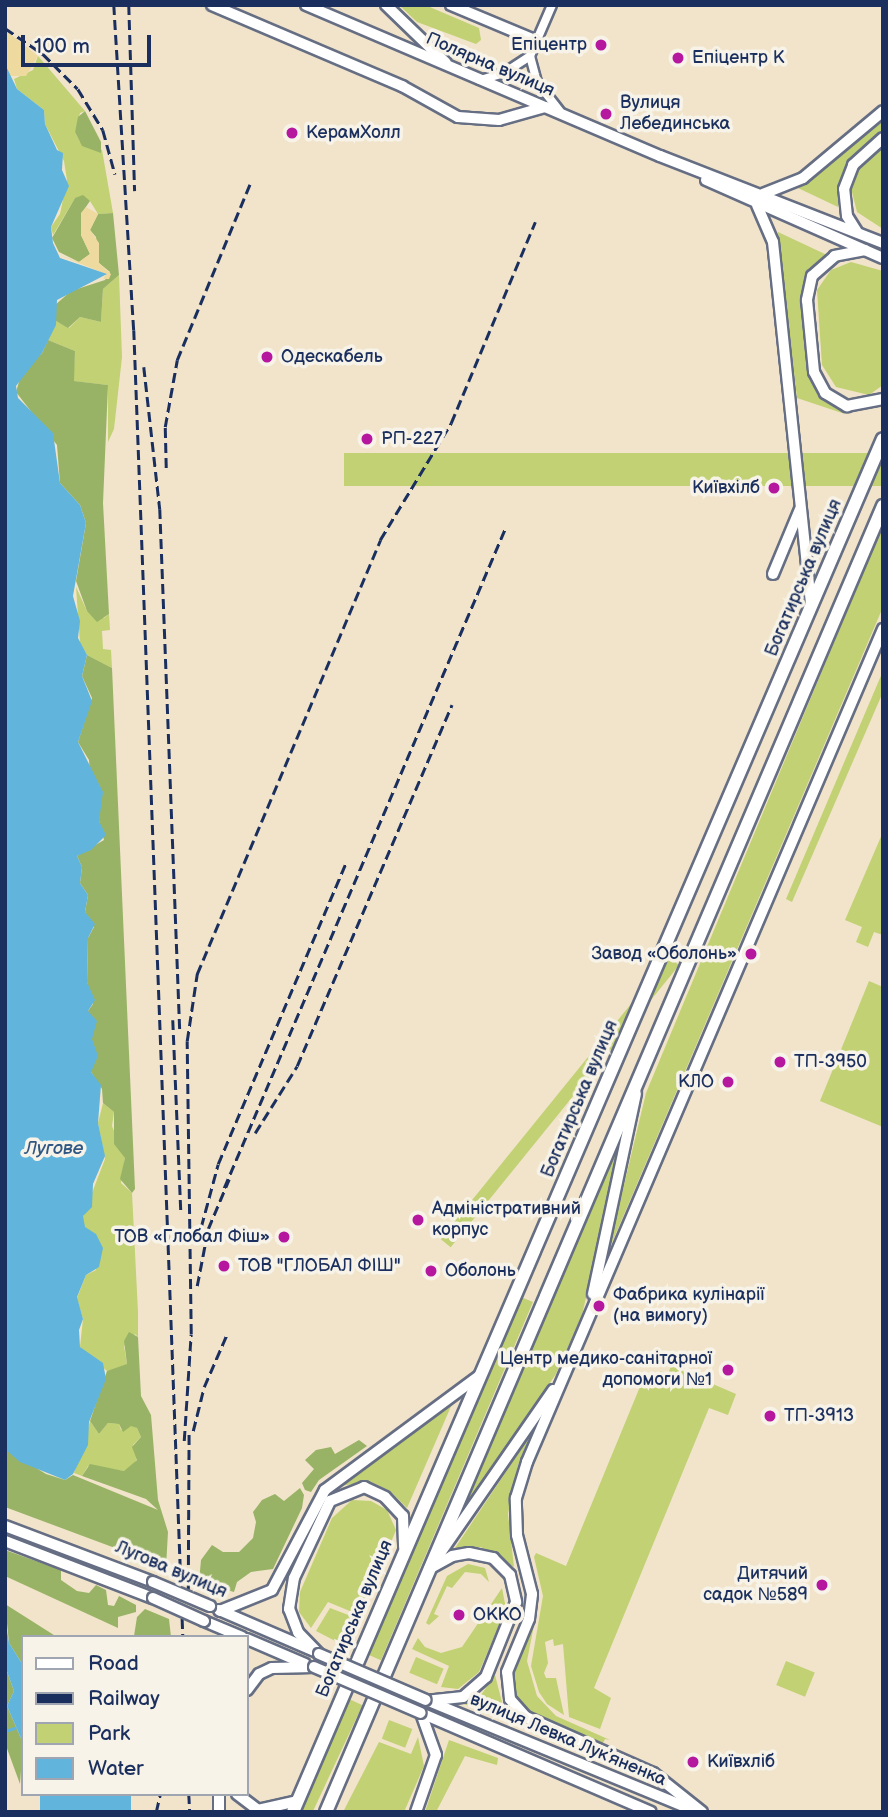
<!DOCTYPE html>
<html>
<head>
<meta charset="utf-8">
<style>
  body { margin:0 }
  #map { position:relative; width:888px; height:1817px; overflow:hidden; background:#f1e4ca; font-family:"Balsamiq Sans",sans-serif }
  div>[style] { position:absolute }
  .green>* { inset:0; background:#c1d173; transform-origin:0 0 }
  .forest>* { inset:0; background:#98b365 }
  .sand>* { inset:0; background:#eeda9e }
  .water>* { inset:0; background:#61b5dd; transform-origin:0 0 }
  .stream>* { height:2.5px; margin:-1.25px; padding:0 1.25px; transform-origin:1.25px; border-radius:1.25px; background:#61b5dd }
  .roads { filter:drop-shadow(2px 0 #666e84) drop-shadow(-2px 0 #666e84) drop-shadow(0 2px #666e84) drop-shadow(0 -2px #666e84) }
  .street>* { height:8px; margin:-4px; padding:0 4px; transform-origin:4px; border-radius:4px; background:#fff }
  .secondary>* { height:10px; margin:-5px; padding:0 5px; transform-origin:5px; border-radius:5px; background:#fff }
  .primary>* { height:12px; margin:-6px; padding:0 6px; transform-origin:6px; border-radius:6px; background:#fff }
  .rail>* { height:2.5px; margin-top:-1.25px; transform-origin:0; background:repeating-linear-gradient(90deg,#1b2f5e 0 10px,transparent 0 15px) }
  .bridges { filter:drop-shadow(2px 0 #666e84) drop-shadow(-2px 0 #666e84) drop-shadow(0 2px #666e84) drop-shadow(0 -2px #666e84) }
  .secondary-bridge>* { height:10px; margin:-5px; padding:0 5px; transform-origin:5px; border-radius:5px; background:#fff }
  .dots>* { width:19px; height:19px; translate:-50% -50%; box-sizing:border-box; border:4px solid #f7f3e8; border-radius:50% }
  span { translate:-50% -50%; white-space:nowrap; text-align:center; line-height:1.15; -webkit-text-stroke:7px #f7f3e8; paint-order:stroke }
  .poi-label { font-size:18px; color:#1b2f5e }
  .right { translate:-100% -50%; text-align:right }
  .left { translate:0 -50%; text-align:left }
  .street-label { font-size:18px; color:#1b2f5e }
  .water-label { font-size:19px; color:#305784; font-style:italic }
  .frame { position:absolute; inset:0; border:7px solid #1b2f5e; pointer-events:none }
  .legend { position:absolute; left:21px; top:1635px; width:228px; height:161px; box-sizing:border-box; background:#f7f3e8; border:2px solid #9fa5b1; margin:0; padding:9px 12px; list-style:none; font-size:21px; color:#1b2f5e }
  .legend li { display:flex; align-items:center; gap:14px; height:35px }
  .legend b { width:35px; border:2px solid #9fa5b1 }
  .scale { position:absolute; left:21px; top:35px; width:130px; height:32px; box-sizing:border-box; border:4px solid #1b2f5e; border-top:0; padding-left:9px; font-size:21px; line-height:24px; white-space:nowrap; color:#1b2f5e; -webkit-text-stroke:5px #f7f3e8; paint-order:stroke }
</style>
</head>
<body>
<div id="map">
  <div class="green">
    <i style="clip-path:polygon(399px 5px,425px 5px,479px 28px,481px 40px,476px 44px,417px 22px)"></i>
    <i style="clip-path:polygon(38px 56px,85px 111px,80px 113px,75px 132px,80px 142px,102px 150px,113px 213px,98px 214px,90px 201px,75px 198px,53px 235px,51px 227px,60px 214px,67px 180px,64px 161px,45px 124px,44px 110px,17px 89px,14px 79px,33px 70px)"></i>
    <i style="clip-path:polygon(883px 120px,883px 131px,846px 167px,838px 207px,798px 188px)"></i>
    <i style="clip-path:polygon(883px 145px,883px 229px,857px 212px,851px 188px,857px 170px)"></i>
    <i style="clip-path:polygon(778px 232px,827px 255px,806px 279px,801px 299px,813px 382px,818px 392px,845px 414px,797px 398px)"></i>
    <i style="clip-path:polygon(851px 262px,883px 271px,883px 385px,869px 395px,836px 387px,822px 365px,817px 290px,831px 270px)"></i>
    <i style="clip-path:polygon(119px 275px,122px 357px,114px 429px,108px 442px,108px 385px,73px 381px,75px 351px,48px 340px,56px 321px,69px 328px,80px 317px,101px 322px,103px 289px)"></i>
    <i style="left:883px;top:453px;width:33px;height:539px;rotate:90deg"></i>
    <i style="clip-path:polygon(883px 525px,883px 607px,608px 1252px,646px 1093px)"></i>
    <i style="clip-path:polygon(76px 587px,87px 611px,104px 618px,109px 614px,110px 630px,102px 631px,103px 649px,111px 650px,112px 668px,87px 655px,80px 643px)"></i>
    <i style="clip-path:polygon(883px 671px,883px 692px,792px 902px,786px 899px)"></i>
    <i style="clip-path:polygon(883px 832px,883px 935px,874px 932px,868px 947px,856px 942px,862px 927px,845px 920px)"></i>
    <i style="left:669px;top:957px;width:13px;height:363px;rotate:39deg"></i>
    <i style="clip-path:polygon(869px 981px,883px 987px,883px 1127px,820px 1101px)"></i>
    <i style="clip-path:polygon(103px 1103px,114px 1112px,112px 1126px,125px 1158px,121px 1183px,132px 1193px,138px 1312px,138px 1337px,135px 1334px,124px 1346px,127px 1364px,124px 1369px,107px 1371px,80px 1347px,83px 1319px,77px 1298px,86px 1275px,96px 1270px,82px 1219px,105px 1159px,98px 1123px)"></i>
    <i style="clip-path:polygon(625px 1128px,582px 1315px,556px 1374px,459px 1516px)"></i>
    <i style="left:521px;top:1297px;width:13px;height:389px;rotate:23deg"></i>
    <i style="clip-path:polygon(671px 1366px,736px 1394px,728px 1415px,709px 1408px,594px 1688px,611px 1698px,600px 1729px,569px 1717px,563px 1644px,554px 1646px,553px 1639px,545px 1642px,548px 1663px,544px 1673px,546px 1678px,556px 1678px,564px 1715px,547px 1704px,539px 1692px,531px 1666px,543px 1596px,534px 1557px,536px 1553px,566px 1566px,644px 1377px,656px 1382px,660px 1371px,668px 1374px)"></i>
    <i style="clip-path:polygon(452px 1404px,407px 1508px,390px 1491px,371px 1482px,338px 1486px)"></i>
    <i style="clip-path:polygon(90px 1421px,99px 1434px,108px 1423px,119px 1424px,121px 1430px,131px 1425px,137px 1428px,141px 1437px,133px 1445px,138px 1457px,132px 1467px,124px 1471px,88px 1466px,82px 1476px,74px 1473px)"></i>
    <i style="clip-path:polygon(530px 1436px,518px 1465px,508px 1514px,514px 1567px,481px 1547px,455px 1548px)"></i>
    <i style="clip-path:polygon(352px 1500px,371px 1501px,387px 1510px,396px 1530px,371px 1592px,357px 1614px,328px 1602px,311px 1628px,299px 1612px,300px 1592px,332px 1518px)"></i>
    <i style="clip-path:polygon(468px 1564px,485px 1568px,489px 1582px,481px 1574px,465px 1572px,452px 1588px,447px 1586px,434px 1614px,439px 1616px,429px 1625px,426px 1623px,447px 1576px)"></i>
    <i style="clip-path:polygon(502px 1588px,506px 1609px,479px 1672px,458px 1689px,441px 1687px,449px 1666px,412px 1649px,418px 1638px,425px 1647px,441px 1653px,462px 1647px)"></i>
    <i style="clip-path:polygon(330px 1608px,356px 1618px,345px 1646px,316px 1631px)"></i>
    <i style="clip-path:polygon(535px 1620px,527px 1661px,537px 1696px,556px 1716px,610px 1740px,605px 1739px,602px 1745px,529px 1714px,515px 1697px,512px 1680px)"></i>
    <i style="left:416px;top:1657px;width:30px;height:17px;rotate:23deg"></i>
    <i style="left:786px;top:1661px;width:31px;height:26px;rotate:22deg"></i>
    <i style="clip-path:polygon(495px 1675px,504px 1710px,523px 1728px,464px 1704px,481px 1695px)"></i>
    <i style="left:347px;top:1698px;width:17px;height:123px;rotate:25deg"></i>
    <i style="left:389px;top:1720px;width:25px;height:20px;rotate:21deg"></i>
    <i style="clip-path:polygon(418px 1737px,424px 1766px,404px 1812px,343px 1812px,379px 1742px,411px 1754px)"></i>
    <i style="clip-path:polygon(449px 1740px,498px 1758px,497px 1765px,465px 1756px,436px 1812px,425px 1812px)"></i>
  </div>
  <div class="forest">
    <i style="clip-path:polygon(85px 111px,101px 142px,101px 153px,82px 146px,75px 132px,78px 117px)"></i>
    <i style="clip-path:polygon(83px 195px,90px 201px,81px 214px,81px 235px,90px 254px,79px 262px,59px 252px,52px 238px,75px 198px)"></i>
    <i style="clip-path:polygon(113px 213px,119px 275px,103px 289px,101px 322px,80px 317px,68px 328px,56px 321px,54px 306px,71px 291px,105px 280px,110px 272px,99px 263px,96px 237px,90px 230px,98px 214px)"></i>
    <i style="clip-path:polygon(48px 340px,75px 351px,74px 381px,108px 385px,103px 503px,109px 614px,97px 622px,87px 611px,76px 581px,86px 523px,80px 505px,60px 483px,57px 445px,16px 392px,21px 375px,42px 353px)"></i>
    <i style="clip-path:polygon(87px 655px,112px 668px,135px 1189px,132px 1193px,120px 1179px,125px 1158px,114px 1144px,114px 1112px,103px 1103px,102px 1089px,91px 1072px,88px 1011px,93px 1004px,87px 982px,88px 938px,94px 927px,85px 912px,88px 895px,80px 883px,82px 867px,77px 856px,104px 840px,99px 821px,100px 786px,90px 774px,89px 760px,78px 742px,92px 698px,82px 676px)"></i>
    <i style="clip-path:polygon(129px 1332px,138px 1337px,141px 1396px,151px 1415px,158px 1500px,168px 1532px,166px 1567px,5px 1507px,5px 1449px,46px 1474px,65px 1480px,73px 1475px,158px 1510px,146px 1499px,82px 1476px,90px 1464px,124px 1471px,137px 1460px,132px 1447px,141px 1437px,137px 1428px,131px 1426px,123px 1432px,119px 1424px,108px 1423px,99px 1434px,90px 1421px,107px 1371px,127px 1364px,124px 1341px)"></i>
    <i style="clip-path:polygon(359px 1440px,367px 1446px,319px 1480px,311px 1492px,305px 1490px,302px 1483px,314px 1469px,305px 1460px,316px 1450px,331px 1447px,335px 1454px)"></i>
    <i style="clip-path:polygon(300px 1488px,304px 1495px,302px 1508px,273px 1569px,251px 1572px,237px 1582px,234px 1592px,199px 1582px,201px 1560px,212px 1545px,223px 1552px,239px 1552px,253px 1538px,256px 1522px,253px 1512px,262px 1500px,275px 1494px,284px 1501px)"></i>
    <i style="clip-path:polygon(5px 1550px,61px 1570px,61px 1580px,77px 1591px,89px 1593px,96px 1585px,106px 1590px,108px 1605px,114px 1606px,119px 1596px,136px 1605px,136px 1612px,118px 1617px,118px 1628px,5px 1576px)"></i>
    <i style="clip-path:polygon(5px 1604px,57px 1637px,23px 1637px,23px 1665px,9px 1643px)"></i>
    <i style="clip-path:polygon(145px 1609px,169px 1619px,171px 1637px,134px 1636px,137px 1617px)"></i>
    <i style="clip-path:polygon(5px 1666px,14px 1691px,7px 1706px,23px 1743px,20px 1784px,5px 1743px)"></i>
  </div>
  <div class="sand">
    <i style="clip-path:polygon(5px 30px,38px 56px,26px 76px,10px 76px,5px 64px)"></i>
    <i style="clip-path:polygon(86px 207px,98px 214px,90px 230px,99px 243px,99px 263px,111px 274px,109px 279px,103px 279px,106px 274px,59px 255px,79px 262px,90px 254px,81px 235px,81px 213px)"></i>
  </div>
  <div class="water">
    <i style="clip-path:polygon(5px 64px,17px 89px,44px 110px,45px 124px,57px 150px,63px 153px,62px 170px,69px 186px,51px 227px,53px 243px,60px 258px,107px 274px,57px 300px,56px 325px,42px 353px,16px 386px,18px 398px,53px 433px,60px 483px,80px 505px,86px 523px,73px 596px,80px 621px,78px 638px,87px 655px,82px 676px,92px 701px,78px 742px,103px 792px,99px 821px,106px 835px,91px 850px,77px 856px,82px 867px,80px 883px,88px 895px,85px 912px,95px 924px,88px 938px,87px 982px,95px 1000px,88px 1011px,97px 1021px,92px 1039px,98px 1056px,91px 1072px,101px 1085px,98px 1123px,105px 1156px,93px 1184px,92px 1207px,83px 1216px,85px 1227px,96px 1234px,103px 1248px,99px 1267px,86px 1275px,77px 1297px,83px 1319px,79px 1330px,80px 1347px,103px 1363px,106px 1379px,89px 1422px,88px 1445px,73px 1474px,65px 1480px,20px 1462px,5px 1449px)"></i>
    <i style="clip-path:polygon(5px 1618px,9px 1643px,23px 1665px,23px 1743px,7px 1706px,14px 1691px,5px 1666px)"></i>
    <i style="left:40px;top:1794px;width:91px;height:20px"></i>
  </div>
  <div class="stream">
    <i style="left:5px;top:1731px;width:10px;rotate:-17deg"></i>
  </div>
  <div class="roads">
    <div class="street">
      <i style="left:552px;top:5px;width:56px;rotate:113.3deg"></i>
      <i style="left:530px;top:56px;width:27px;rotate:75deg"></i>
      <i style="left:537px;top:82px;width:37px;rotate:52deg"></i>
      <i style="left:480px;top:80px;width:25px;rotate:-16deg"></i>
      <i style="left:504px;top:73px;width:31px;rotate:-33deg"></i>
    </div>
    <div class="secondary">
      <i style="left:212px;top:5px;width:207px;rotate:23.1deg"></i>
      <i style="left:402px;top:86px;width:64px;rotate:29deg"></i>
      <i style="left:458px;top:117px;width:41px;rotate:4.2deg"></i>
      <i style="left:499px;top:120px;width:48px;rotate:-15.8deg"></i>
      <i style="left:306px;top:5px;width:385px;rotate:23.1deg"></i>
      <i style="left:660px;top:156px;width:239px;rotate:21.3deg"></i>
      <i style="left:386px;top:5px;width:83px;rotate:44deg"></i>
      <i style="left:451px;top:5px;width:93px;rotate:22.7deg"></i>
      <i style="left:706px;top:180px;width:193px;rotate:23.8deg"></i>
      <i style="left:763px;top:194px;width:43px;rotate:-21.8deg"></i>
      <i style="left:803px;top:178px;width:104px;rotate:-39.9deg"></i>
      <i style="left:757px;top:205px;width:40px;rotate:66.6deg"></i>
      <i style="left:773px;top:242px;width:366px;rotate:84deg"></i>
      <i style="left:857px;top:232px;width:19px;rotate:-122deg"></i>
      <i style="left:847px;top:216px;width:27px;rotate:-96deg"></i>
      <i style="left:844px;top:189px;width:26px;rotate:-69deg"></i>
      <i style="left:853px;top:165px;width:40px;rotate:-42deg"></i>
      <i style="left:865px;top:250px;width:31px;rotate:169deg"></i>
      <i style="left:835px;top:256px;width:30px;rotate:139deg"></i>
      <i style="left:812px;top:276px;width:25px;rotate:102deg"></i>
      <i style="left:807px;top:300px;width:72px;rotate:84.4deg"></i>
      <i style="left:814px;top:372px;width:24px;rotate:62deg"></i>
      <i style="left:825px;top:393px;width:26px;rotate:31deg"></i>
      <i style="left:847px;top:406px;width:37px;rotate:-11deg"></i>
      <i style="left:773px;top:574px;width:70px;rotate:-67.4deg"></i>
      <i style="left:593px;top:1294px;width:205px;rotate:-77.9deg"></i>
      <i style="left:5px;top:1526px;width:158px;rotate:20.7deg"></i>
      <i style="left:5px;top:1541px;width:159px;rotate:21.1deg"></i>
      <i style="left:441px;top:1552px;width:197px;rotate:-55.3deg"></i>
      <i style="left:429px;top:1569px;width:26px;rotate:-29deg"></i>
      <i style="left:452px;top:1556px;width:17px;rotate:-10deg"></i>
      <i style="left:469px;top:1553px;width:25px;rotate:12deg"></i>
      <i style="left:493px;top:1558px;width:24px;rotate:45deg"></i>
      <i style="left:510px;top:1575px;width:28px;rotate:77deg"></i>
      <i style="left:516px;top:1602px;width:81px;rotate:111.8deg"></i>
      <i style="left:486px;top:1677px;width:30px;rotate:139deg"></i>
      <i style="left:463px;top:1697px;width:31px;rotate:174deg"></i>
      <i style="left:219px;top:1610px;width:103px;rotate:23.3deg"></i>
      <i style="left:220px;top:1611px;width:56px;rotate:-22deg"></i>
      <i style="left:272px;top:1590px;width:113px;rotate:-62.1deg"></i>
      <i style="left:325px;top:1490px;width:192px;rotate:-36.5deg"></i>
      <i style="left:204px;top:1621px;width:41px;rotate:22.8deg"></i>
      <i style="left:247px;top:1639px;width:63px;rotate:23.3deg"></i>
      <i style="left:319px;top:1654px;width:30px;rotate:-134deg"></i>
      <i style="left:298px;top:1632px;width:25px;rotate:-111deg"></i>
      <i style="left:289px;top:1609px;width:31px;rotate:-81deg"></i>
      <i style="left:294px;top:1578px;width:85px;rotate:-64.9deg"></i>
      <i style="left:330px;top:1501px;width:37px;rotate:-22deg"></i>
      <i style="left:364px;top:1487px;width:23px;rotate:25deg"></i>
      <i style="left:385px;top:1497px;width:26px;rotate:47deg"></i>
      <i style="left:403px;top:1516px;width:31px;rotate:88deg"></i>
      <i style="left:247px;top:1690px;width:20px;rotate:-53deg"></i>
      <i style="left:259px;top:1674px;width:14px;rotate:-25deg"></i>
      <i style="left:272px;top:1668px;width:42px;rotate:-1.4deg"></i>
      <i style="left:426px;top:1700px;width:291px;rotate:22.4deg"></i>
      <i style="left:421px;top:1713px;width:250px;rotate:23.3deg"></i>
      <i style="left:219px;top:1794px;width:18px;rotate:90deg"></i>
      <i style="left:237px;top:1794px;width:26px;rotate:37deg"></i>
      <i style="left:258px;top:1810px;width:41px;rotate:-12.7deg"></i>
      <i style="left:416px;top:1812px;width:60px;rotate:-70.7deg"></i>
      <i style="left:436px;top:1755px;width:45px;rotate:-109.7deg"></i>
      <i style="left:702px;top:1812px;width:63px;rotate:-141.5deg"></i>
      <i style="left:653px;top:1773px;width:139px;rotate:-156.2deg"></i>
      <i style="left:526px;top:1717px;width:24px;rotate:-132deg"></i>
      <i style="left:510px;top:1699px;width:27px;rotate:-96deg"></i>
      <i style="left:507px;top:1672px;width:57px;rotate:-67.5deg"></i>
      <i style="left:529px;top:1619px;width:25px;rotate:-83deg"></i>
      <i style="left:532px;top:1594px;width:61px;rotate:-104.3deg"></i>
      <i style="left:517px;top:1535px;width:37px;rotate:-92deg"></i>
      <i style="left:516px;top:1498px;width:38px;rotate:-73deg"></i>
      <i style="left:527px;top:1462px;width:906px;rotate:-66.86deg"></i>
    </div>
    <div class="primary">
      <i style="left:293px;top:1812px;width:1494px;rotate:-66.75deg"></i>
      <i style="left:326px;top:1812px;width:1420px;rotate:-66.9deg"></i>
    </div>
  </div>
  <div class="rail">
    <i style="left:114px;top:5px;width:326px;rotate:86.5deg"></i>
    <i style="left:134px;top:330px;width:1308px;rotate:87.85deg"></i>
    <i style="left:129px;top:5px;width:186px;rotate:88.2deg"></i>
    <i style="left:5px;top:28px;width:46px;rotate:34.4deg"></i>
    <i style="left:43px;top:54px;width:49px;rotate:45deg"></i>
    <i style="left:78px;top:89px;width:48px;rotate:58.6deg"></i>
    <i style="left:103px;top:130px;width:46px;rotate:74.7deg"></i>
    <i style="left:144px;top:367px;width:143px;rotate:83.6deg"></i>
    <i style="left:160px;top:509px;width:522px;rotate:87.81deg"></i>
    <i style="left:166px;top:468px;width:41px;rotate:-91.4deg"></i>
    <i style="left:165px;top:427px;width:68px;rotate:-79.8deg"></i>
    <i style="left:177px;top:360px;width:191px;rotate:-67.5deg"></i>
    <i style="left:173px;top:1020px;width:192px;rotate:87.6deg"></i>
    <i style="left:255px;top:1133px;width:79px;rotate:-57.9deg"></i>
    <i style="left:297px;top:1066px;width:393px;rotate:-66.8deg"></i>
    <i style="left:224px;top:1188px;width:716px;rotate:-66.91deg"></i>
    <i style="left:201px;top:1227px;width:65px;rotate:-74.9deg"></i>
    <i style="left:218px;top:1164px;width:327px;rotate:-67deg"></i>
    <i style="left:197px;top:1286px;width:58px;rotate:-79.1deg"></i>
    <i style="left:208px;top:1229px;width:54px;rotate:-67.2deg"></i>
    <i style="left:193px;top:1431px;width:45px;rotate:-76deg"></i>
    <i style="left:204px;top:1387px;width:58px;rotate:-66.5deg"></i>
    <i style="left:184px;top:1441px;width:107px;rotate:-86.3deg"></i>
    <i style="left:191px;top:1334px;width:293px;rotate:-90.8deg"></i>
    <i style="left:187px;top:1041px;width:68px;rotate:-81.5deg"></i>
    <i style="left:197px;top:974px;width:471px;rotate:-67.1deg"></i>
    <i style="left:380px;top:540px;width:137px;rotate:-58.7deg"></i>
    <i style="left:451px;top:423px;width:218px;rotate:-67.3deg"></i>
    <i style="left:188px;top:1595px;width:164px;rotate:-89.7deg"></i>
    <i style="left:189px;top:1794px;width:18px;rotate:87deg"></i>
    <i style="left:156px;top:1812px;width:18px;rotate:-77deg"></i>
  </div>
  <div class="bridges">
    <div class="secondary-bridge">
      <i style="left:153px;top:1582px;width:62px;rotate:22.8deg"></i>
      <i style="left:153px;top:1598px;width:56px;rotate:24.3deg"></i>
      <i style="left:319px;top:1654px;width:116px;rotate:23.3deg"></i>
      <i style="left:314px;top:1667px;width:116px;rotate:23.3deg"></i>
    </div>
  </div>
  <div class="dots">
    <i style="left:601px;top:45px;background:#b5179e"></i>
    <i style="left:678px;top:58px;background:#b5179e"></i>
    <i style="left:606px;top:114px;background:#b5179e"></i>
    <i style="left:292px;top:133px;background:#b5179e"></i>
    <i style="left:267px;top:357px;background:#b5179e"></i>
    <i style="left:367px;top:439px;background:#b5179e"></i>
    <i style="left:774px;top:488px;background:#b5179e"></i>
    <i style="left:751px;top:954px;background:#b5179e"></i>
    <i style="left:780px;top:1062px;background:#b5179e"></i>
    <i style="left:728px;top:1082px;background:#b5179e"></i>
    <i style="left:418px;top:1220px;background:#b5179e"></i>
    <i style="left:284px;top:1237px;background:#b5179e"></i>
    <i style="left:224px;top:1266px;background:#b5179e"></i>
    <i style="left:431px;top:1271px;background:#b5179e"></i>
    <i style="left:599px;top:1306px;background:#b5179e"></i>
    <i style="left:728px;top:1370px;background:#b5179e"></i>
    <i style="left:770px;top:1416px;background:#b5179e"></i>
    <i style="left:822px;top:1585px;background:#b5179e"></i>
    <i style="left:459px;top:1615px;background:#b5179e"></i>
    <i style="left:693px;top:1762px;background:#b5179e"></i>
  </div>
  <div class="poi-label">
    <span class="right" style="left:587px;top:45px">Епіцентр</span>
    <span class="left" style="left:692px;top:58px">Епіцентр К</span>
    <span class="left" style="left:620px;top:114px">Вулиця<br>Лебединська</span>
    <span class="left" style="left:306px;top:133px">КерамХолл</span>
    <span class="left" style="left:281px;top:357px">Одескабель</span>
    <span class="left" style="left:381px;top:439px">РП-227</span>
    <span class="right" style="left:760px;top:488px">Київхілб</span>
    <span class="right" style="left:737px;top:954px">Завод «Оболонь»</span>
    <span class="left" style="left:794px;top:1062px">ТП-3950</span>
    <span class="right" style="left:714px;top:1082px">КЛО</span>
    <span class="left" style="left:432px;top:1220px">Адміністративний<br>корпус</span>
    <span class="right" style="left:270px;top:1237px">ТОВ «Глобал Фіш»</span>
    <span class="left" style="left:238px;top:1266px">ТОВ "ГЛОБАЛ ФІШ"</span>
    <span class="left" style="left:445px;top:1271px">Оболонь</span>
    <span class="left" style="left:613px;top:1306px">Фабрика кулінарії<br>(на вимогу)</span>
    <span class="right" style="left:712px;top:1370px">Центр медико-санітарної<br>допомоги №1</span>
    <span class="left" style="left:784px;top:1416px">ТП-3913</span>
    <span class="right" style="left:808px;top:1585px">Дитячий<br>садок №589</span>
    <span class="left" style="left:473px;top:1615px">ОККО</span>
    <span class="left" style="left:707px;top:1762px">Київхліб</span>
  </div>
  <div class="street-label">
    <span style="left:490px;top:65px;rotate:23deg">Полярна вулиця</span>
    <span style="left:804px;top:578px;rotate:-67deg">Богатирська вулиця</span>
    <span style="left:580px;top:1099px;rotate:-67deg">Богатирська вулиця</span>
    <span style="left:171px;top:1570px;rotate:23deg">Лугова вулиця</span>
    <span style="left:355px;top:1619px;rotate:-67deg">Богатирська вулиця</span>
    <span style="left:568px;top:1740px;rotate:23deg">вулиця Левка Лукʼяненка</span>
  </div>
  <div class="water-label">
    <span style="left:54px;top:1149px">Лугове</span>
  </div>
  <div class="frame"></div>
  <ul class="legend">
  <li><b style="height:9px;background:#fff"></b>Road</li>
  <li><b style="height:9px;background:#1b2f5e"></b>Railway</li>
  <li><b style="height:19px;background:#c1d173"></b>Park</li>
  <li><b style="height:19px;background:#61b5dd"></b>Water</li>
  </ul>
  <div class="scale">100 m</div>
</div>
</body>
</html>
